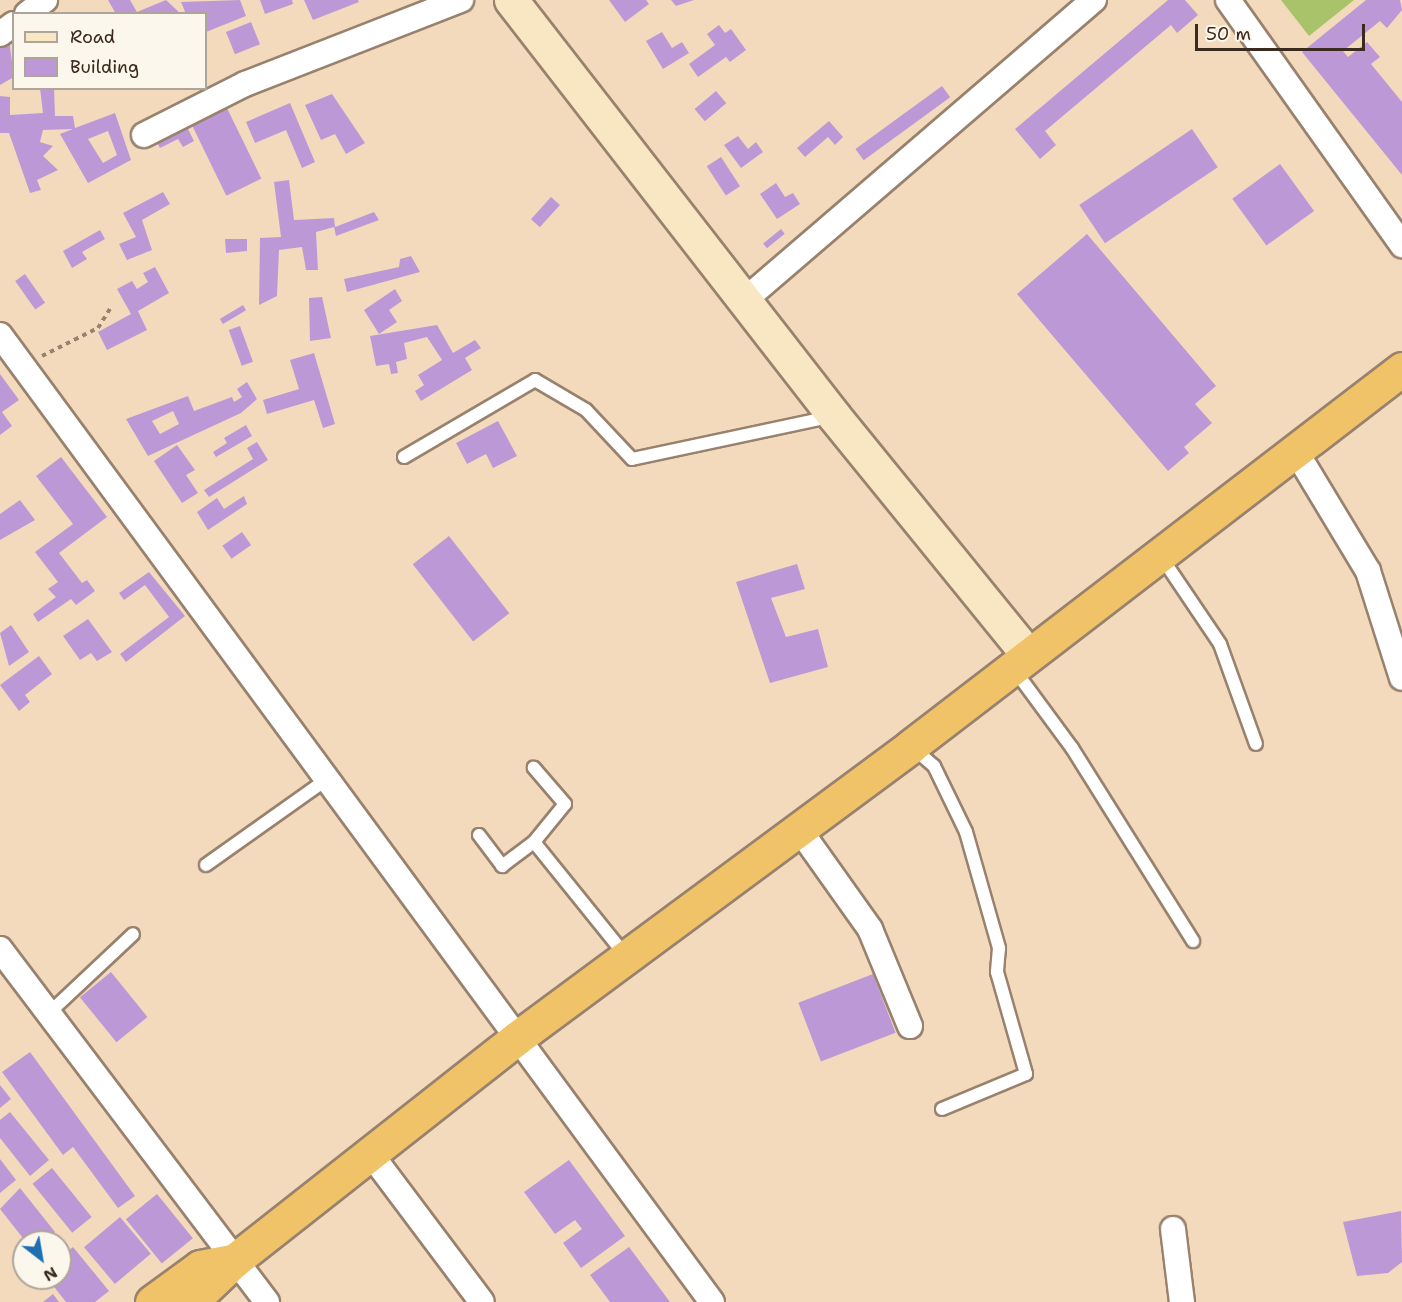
<!DOCTYPE html>
<html>
<head>
<meta charset="utf-8">
<style>
  body { margin:0 }
  #map { position:relative; width:1402px; height:1302px; overflow:hidden; background:#f4dabd; font-family:"Shantell Sans",sans-serif }
  div>[style] { position:absolute }
  .green>* { inset:0; background:#a8c36a }
  .building>* { inset:0; background:#bc99d6; transform-origin:0 0 }
  .path>* { height:4px; margin-top:-2px; transform-origin:0; background:repeating-linear-gradient(90deg,#98826e 0 4.5px,transparent 0 9px) }
  .roads { filter:drop-shadow(2px 0 #98826e) drop-shadow(-2px 0 #98826e) drop-shadow(0 2px #98826e) drop-shadow(0 -2px #98826e) }
  .lane>* { height:12px; margin:-6px; padding:0 6px; transform-origin:6px; border-radius:6px; background:#fff }
  .street>* { height:24px; margin:-12px; padding:0 12px; transform-origin:12px; border-radius:12px; background:#fff }
  .secondary>* { height:33px; margin:-16.5px; padding:0 16.5px; transform-origin:16.5px; border-radius:16.5px; background:#f9e7c3 }
  .highway>* { height:33px; margin:-16.5px; padding:0 16.5px; transform-origin:16.5px; border-radius:16.5px; background:#f1c369 }
  span { translate:-50% -50%; white-space:nowrap; text-align:center; line-height:1.15; -webkit-text-stroke:4.5px #fbf7ec; paint-order:stroke }
  .legend { position:absolute; left:12px; top:12px; width:195px; height:78px; box-sizing:border-box; background:#fbf7ec; border:2px solid #aea59a; margin:0; padding:8px 10px; list-style:none; font-size:18px; color:#3b2a1e }
  .legend li { display:flex; align-items:center; gap:12px; height:30px }
  .legend b { width:30px; border:2px solid #aea59a }
  .north { position:absolute; left:12px; top:1230px; width:60px; height:60px; box-sizing:border-box; background:#fbf7ec; border:2px solid #aea59a; border-radius:50%; rotate:149deg; font-size:16px; font-weight:700; line-height:24px; text-align:center; color:#3b2a1e }
  .north::after { content:''; display:block; margin:auto; width:21px; height:27px; background:#1f6fb2; clip-path:polygon(50% 0,100% 100%,50% 72%,0 100%) }
  .scale { position:absolute; left:1195px; top:24px; width:170px; height:27px; box-sizing:border-box; border:3px solid #3b2a1e; border-top:0; padding-left:8px; font-size:18px; line-height:21px; white-space:nowrap; color:#3b2a1e; -webkit-text-stroke:4px #fbf7ec; paint-order:stroke }
</style>
</head>
<body>
<div id="map">
  <div class="green">
    <i style="clip-path:polygon(1281px 0,1354px 0,1309px 36px)"></i>
  </div>
  <div class="building">
    <i style="clip-path:polygon(108px 0,130px 0,137px 12px,166px 0,181px 14px,116px 14px)"></i>
    <i style="clip-path:polygon(240px 0,246px 16px,206px 32px,206px 14px,186px 14px,181px 2px)"></i>
    <i style="clip-path:polygon(260px 0,292px 0,293px 4px,265px 14px)"></i>
    <i style="clip-path:polygon(304px 0,358px 0,359px 2px,313px 20px)"></i>
    <i style="clip-path:polygon(609px 0,646px 0,649px 4px,625px 22px)"></i>
    <i style="clip-path:polygon(671px 0,694px 0,676px 6px)"></i>
    <i style="clip-path:polygon(1168px 0,1185px 0,1198px 15px,1177px 33px,1171px 25px,1045px 131px,1056px 145px,1040px 159px,1015px 129px)"></i>
    <i style="clip-path:polygon(1366px 0,1400px 0,1402px 10px,1387px 28px,1380px 21px,1343px 51px,1348px 57px,1367px 42px,1380px 57px,1371px 64px,1402px 102px,1402px 175px,1302px 52px)"></i>
    <i style="left:251px;top:22px;width:24px;height:27px;rotate:68deg"></i>
    <i style="clip-path:polygon(719px 25px,725px 33px,731px 29px,746px 50px,730px 62px,726px 57px,698px 77px,689px 64px,715px 45px,707px 34px)"></i>
    <i style="clip-path:polygon(662px 32px,672px 48px,682px 42px,689px 53px,663px 69px,646px 41px)"></i>
    <i style="clip-path:polygon(9px 39px,14px 77px,0 85px,0 45px)"></i>
    <i style="left:942px;top:86px;width:14px;height:107px;rotate:54deg"></i>
    <i style="clip-path:polygon(evenodd,40px 88px,54px 88px,55px 116px,73px 116px,75px 128px,115px 113px,131px 160px,88px 183px,60px 134px,73px 129px,43px 130px,40px 142px,53px 146px,43px 156px,58px 170px,37px 180px,41px 190px,30px 193px,9px 133px,0 133px,0 96px,10px 97px,10px 115px,43px 113px,40px 88px,108px 131px,117px 155px,103px 163px,88px 139px,108px 131px)"></i>
    <i style="left:716px;top:91px;width:16px;height:28px;rotate:50deg"></i>
    <i style="clip-path:polygon(332px 94px,365px 143px,346px 154px,335px 134px,321px 140px,305px 105px)"></i>
    <i style="clip-path:polygon(290px 103px,315px 162px,302px 168px,286px 130px,255px 143px,246px 122px)"></i>
    <i style="left:225px;top:104px;width:83px;height:39px;rotate:64deg"></i>
    <i style="clip-path:polygon(183px 119px,194px 141px,183px 147px,178px 139px,160px 148px,153px 135px)"></i>
    <i style="clip-path:polygon(829px 121px,843px 137px,835px 145px,828px 137px,805px 157px,797px 148px)"></i>
    <i style="left:1192px;top:129px;width:46px;height:136px;rotate:56deg"></i>
    <i style="clip-path:polygon(738px 136px,748px 149px,756px 142px,763px 152px,741px 168px,724px 145px)"></i>
    <i style="left:721px;top:157px;width:35px;height:17px;rotate:57deg"></i>
    <i style="left:1280px;top:164px;width:58px;height:59px;rotate:54deg"></i>
    <i style="clip-path:polygon(289px 180px,294px 220px,334px 218px,335px 227px,374px 212px,379px 220px,336px 236px,334px 227px,316px 232px,318px 270px,306px 270px,302px 247px,279px 250px,277px 296px,259px 305px,260px 238px,281px 237px,274px 182px)"></i>
    <i style="clip-path:polygon(776px 183px,785px 197px,793px 193px,800px 204px,777px 219px,760px 194px)"></i>
    <i style="clip-path:polygon(163px 192px,170px 204px,142px 220px,152px 250px,127px 260px,119px 244px,136px 237px,123px 213px)"></i>
    <i style="left:551px;top:197px;width:12px;height:30px;rotate:42deg"></i>
    <i style="left:781px;top:229px;width:6px;height:23px;rotate:51deg"></i>
    <i style="clip-path:polygon(100px 230px,105px 239px,82px 252px,87px 259px,72px 268px,63px 251px)"></i>
    <i style="clip-path:polygon(1087px 234px,1216px 386px,1195px 404px,1212px 423px,1184px 447px,1189px 453px,1168px 471px,1017px 294px)"></i>
    <i style="clip-path:polygon(225px 239px,247px 239px,247px 251px,226px 253px)"></i>
    <i style="clip-path:polygon(411px 256px,420px 272px,347px 292px,344px 279px,399px 267px,400px 259px)"></i>
    <i style="clip-path:polygon(155px 267px,169px 293px,138px 311px,147px 330px,107px 350px,98px 332px,131px 314px,117px 289px,132px 281px,137px 289px,148px 282px,143px 273px)"></i>
    <i style="left:25px;top:274px;width:35px;height:12px;rotate:55deg"></i>
    <i style="clip-path:polygon(395px 289px,402px 301px,389px 310px,397px 322px,379px 334px,364px 310px)"></i>
    <i style="clip-path:polygon(322px 297px,331px 338px,310px 341px,309px 298px)"></i>
    <i style="left:243px;top:305px;width:6px;height:27px;rotate:59deg"></i>
    <i style="clip-path:polygon(437px 325px,453px 353px,475px 340px,481px 348px,465px 358px,472px 370px,421px 401px,415px 391px,424px 385px,418px 375px,442px 360px,427px 337px,404px 343px,407px 359px,396px 362px,398px 373px,391px 374px,389px 364px,376px 366px,370px 336px)"></i>
    <i style="left:240px;top:326px;width:38px;height:12px;rotate:70deg"></i>
    <i style="clip-path:polygon(314px 353px,335px 424px,323px 428px,314px 400px,267px 414px,263px 400px,299px 389px,290px 360px)"></i>
    <i style="clip-path:polygon(0 374px,19px 400px,2px 412px,12px 426px,0 435px)"></i>
    <i style="clip-path:polygon(evenodd,247px 382px,257px 399px,241px 413px,148px 456px,126px 419px,188px 396px,194px 411px,232px 397px,234px 402px,242px 397px,237px 389px,247px 382px,173px 411px,179px 424px,160px 434px,152px 421px,173px 411px)"></i>
    <i style="clip-path:polygon(498px 421px,517px 456px,493px 468px,486px 454px,467px 464px,456px 443px)"></i>
    <i style="clip-path:polygon(246px 425px,252px 436px,216px 457px,213px 452px,227px 443px,224px 438px)"></i>
    <i style="clip-path:polygon(257px 442px,268px 460px,209px 497px,204px 490px,253px 459px,247px 448px)"></i>
    <i style="clip-path:polygon(177px 445px,195px 470px,186px 475px,198px 493px,182px 503px,154px 461px)"></i>
    <i style="clip-path:polygon(61px 457px,107px 517px,59px 553px,82px 583px,87px 580px,95px 591px,76px 605px,71px 599px,38px 622px,33px 614px,56px 597px,48px 589px,58px 582px,35px 552px,73px 524px,36px 476px)"></i>
    <i style="clip-path:polygon(244px 496px,247px 504px,208px 530px,197px 512px,217px 498px,224px 509px)"></i>
    <i style="clip-path:polygon(20px 500px,35px 520px,0 540px,0 514px)"></i>
    <i style="left:242px;top:532px;width:16px;height:24px;rotate:55deg"></i>
    <i style="left:449px;top:536px;width:98px;height:46px;rotate:52deg"></i>
    <i style="clip-path:polygon(797px 564px,805px 589px,771px 598px,786px 637px,818px 629px,828px 667px,770px 683px,736px 582px)"></i>
    <i style="clip-path:polygon(149px 572px,185px 616px,126px 662px,120px 654px,169px 617px,145px 585px,124px 600px,119px 593px)"></i>
    <i style="clip-path:polygon(88px 619px,112px 652px,97px 661px,91px 653px,80px 660px,63px 636px)"></i>
    <i style="clip-path:polygon(11px 625px,29px 652px,9px 666px,0 633px)"></i>
    <i style="clip-path:polygon(39px 656px,52px 674px,25px 695px,30px 702px,19px 711px,0 685px)"></i>
    <i style="left:111px;top:972px;width:58px;height:40px;rotate:51deg"></i>
    <i style="left:873px;top:974px;width:63px;height:80px;rotate:69deg"></i>
    <i style="clip-path:polygon(30px 1052px,135px 1196px,118px 1208px,73px 1147px,63px 1155px,2px 1072px)"></i>
    <i style="clip-path:polygon(0 1085px,11px 1099px,0 1108px)"></i>
    <i style="clip-path:polygon(10px 1112px,49px 1160px,30px 1176px,0 1138px,0 1120px)"></i>
    <i style="clip-path:polygon(0 1159px,16px 1180px,0 1193px)"></i>
    <i style="clip-path:polygon(569px 1160px,625px 1236px,581px 1268px,563px 1243px,582px 1229px,575px 1220px,555px 1234px,524px 1192px)"></i>
    <i style="left:52px;top:1168px;width:63px;height:25px;rotate:51deg"></i>
    <i style="clip-path:polygon(20px 1188px,55px 1232px,43px 1242px,26px 1242px,0 1209px)"></i>
    <i style="left:157px;top:1194px;width:57px;height:40px;rotate:51deg"></i>
    <i style="clip-path:polygon(1401px 1211px,1402px 1262px,1388px 1273px,1357px 1276px,1343px 1222px)"></i>
    <i style="left:120px;top:1217px;width:48px;height:47px;rotate:50deg"></i>
    <i style="clip-path:polygon(73px 1247px,109px 1291px,95px 1302px,66px 1302px,47px 1278px,60px 1278px,60px 1257px)"></i>
    <i style="clip-path:polygon(629px 1247px,670px 1302px,610px 1302px,590px 1275px)"></i>
    <i style="clip-path:polygon(53px 1294px,59px 1302px,43px 1302px)"></i>
  </div>
  <div class="path">
    <i style="left:42px;top:356px;width:63px;rotate:-26.6deg"></i>
    <i style="left:98px;top:328px;width:26px;rotate:-58deg"></i>
  </div>
  <div class="roads">
    <div class="lane">
      <i style="left:404px;top:457px;width:152px;rotate:-30.4deg"></i>
      <i style="left:535px;top:380px;width:59px;rotate:30.5deg"></i>
      <i style="left:586px;top:410px;width:67px;rotate:46.8deg"></i>
      <i style="left:632px;top:459px;width:202px;rotate:-12deg"></i>
      <i style="left:1160px;top:555px;width:107px;rotate:56deg"></i>
      <i style="left:1220px;top:644px;width:106px;rotate:70.2deg"></i>
      <i style="left:1013px;top:668px;width:99px;rotate:53.6deg"></i>
      <i style="left:1072px;top:748px;width:228px;rotate:57.9deg"></i>
      <i style="left:912px;top:747px;width:29px;rotate:41deg"></i>
      <i style="left:934px;top:766px;width:73px;rotate:64.1deg"></i>
      <i style="left:966px;top:832px;width:121px;rotate:74.1deg"></i>
      <i style="left:999px;top:948px;width:24px;rotate:95deg"></i>
      <i style="left:997px;top:972px;width:106px;rotate:74.1deg"></i>
      <i style="left:1026px;top:1074px;width:91px;rotate:157.4deg"></i>
      <i style="left:479px;top:835px;width:39px;rotate:53deg"></i>
      <i style="left:502px;top:866px;width:40px;rotate:-37deg"></i>
      <i style="left:534px;top:842px;width:49px;rotate:-50.8deg"></i>
      <i style="left:565px;top:804px;width:48px;rotate:-130.7deg"></i>
      <i style="left:534px;top:842px;width:146px;rotate:51.1deg"></i>
      <i style="left:206px;top:865px;width:148px;rotate:-35.4deg"></i>
      <i style="left:49px;top:1013px;width:115px;rotate:-43.2deg"></i>
    </div>
    <div class="street">
      <i style="left:1228px;top:0;width:301px;rotate:54.6deg"></i>
      <i style="left:27px;top:14px;width:23px;rotate:-38deg"></i>
      <i style="left:0;top:34px;width:17px;rotate:-36deg"></i>
      <i style="left:144px;top:135px;width:113px;rotate:-26.8deg"></i>
      <i style="left:245px;top:84px;width:232px;rotate:-21.3deg"></i>
      <i style="left:746px;top:299px;width:459px;rotate:-40.7deg"></i>
      <i style="left:0;top:335px;width:1201px;rotate:53.64deg"></i>
      <i style="left:1295px;top:450px;width:141px;rotate:58.9deg"></i>
      <i style="left:1368px;top:571px;width:112px;rotate:72.4deg"></i>
      <i style="left:799px;top:829px;width:123px;rotate:54.6deg"></i>
      <i style="left:870px;top:929px;width:105px;rotate:67.6deg"></i>
      <i style="left:0;top:949px;width:443px;rotate:52.9deg"></i>
      <i style="left:370px;top:1153px;width:186px;rotate:53.1deg"></i>
      <i style="left:1173px;top:1229px;width:74px;rotate:83deg"></i>
    </div>
    <div class="secondary">
      <i style="left:511px;top:0;width:527px;rotate:52.17deg"></i>
      <i style="left:834px;top:416px;width:308px;rotate:50.9deg"></i>
    </div>
    <div class="highway">
      <i style="left:152px;top:1302px;width:59px;rotate:-36.1deg"></i>
      <i style="left:200px;top:1267px;width:36px;rotate:-11deg"></i>
      <i style="left:191px;top:1302px;width:61px;rotate:-43.7deg"></i>
      <i style="left:235px;top:1260px;width:359px;rotate:-38.2deg"></i>
      <i style="left:517px;top:1038px;width:490px;rotate:-36.5deg"></i>
      <i style="left:911px;top:746px;width:619px;rotate:-37.52deg"></i>
    </div>
  </div>
  <ul class="legend">
  <li><b style="height:8px;background:#f9e7c3"></b>Road</li>
  <li><b style="height:16px;background:#bc99d6"></b>Building</li>
  </ul>
  <div class="north">N</div>
  <div class="scale">50 m</div>
</div>
</body>
</html>
